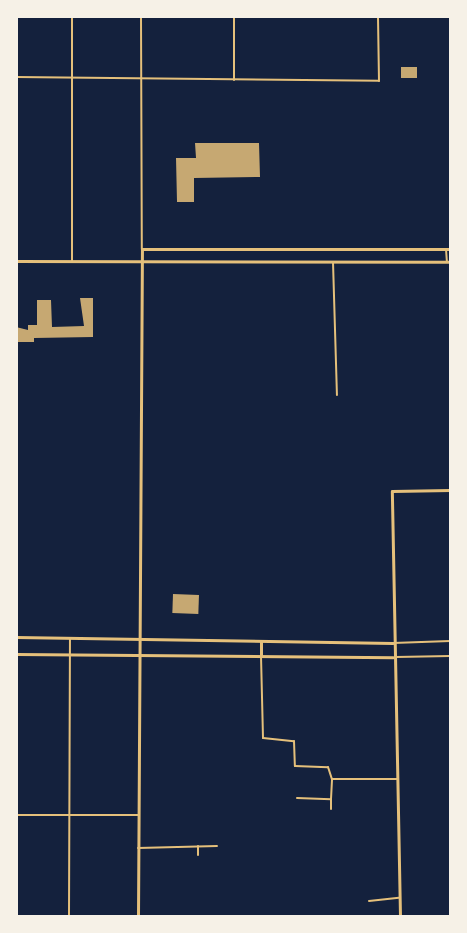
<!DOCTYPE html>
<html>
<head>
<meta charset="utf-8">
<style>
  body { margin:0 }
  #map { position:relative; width:467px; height:933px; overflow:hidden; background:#14213d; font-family:"Noto Sans",sans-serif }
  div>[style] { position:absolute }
  .building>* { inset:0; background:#c6a872; transform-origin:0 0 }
  .minor>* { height:2px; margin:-1px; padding:0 1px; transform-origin:1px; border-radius:1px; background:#e5c07b }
  .tertiary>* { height:3px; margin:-1.5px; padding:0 1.5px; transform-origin:1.5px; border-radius:1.5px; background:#e5c07b }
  span { translate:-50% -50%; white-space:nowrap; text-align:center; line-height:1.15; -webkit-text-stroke:5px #f6f1e7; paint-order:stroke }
  .frame { position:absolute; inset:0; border:18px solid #f6f1e7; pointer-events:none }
</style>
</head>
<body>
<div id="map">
  <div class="building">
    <i style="left:401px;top:67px;width:16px;height:11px"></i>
    <i style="clip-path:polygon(195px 143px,259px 143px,260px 177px,194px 178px,194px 202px,177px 202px,176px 158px,196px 158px)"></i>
    <i style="clip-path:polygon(80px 298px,93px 298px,93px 337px,34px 338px,34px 342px,16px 342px,16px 327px,28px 330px,28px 325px,37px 325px,37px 300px,51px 300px,52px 327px,84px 326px)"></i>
    <i style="left:173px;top:594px;width:26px;height:19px;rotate:2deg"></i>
  </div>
  <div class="minor">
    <i style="left:141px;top:16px;width:233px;rotate:89.8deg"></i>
    <i style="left:16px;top:77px;width:363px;rotate:0.6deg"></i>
    <i style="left:379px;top:81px;width:65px;rotate:-90.9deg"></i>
    <i style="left:234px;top:80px;width:64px;rotate:-90deg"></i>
    <i style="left:446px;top:249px;width:13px;rotate:86deg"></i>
    <i style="left:72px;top:261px;width:245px;rotate:-90deg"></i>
    <i style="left:333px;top:262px;width:133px;rotate:88.3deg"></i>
    <i style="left:393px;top:643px;width:57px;rotate:-2deg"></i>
    <i style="left:261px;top:656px;width:82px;rotate:88.6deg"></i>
    <i style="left:263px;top:738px;width:31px;rotate:6deg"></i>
    <i style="left:294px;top:741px;width:25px;rotate:88deg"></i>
    <i style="left:295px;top:766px;width:33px;rotate:2deg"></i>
    <i style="left:328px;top:767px;width:13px;rotate:72deg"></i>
    <i style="left:332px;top:779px;width:65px"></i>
    <i style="left:396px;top:657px;width:54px;rotate:-1.1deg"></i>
    <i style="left:297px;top:798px;width:34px;rotate:2deg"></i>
    <i style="left:331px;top:799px;width:20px;rotate:-87deg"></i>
    <i style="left:331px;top:809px;width:10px;rotate:-90deg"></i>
    <i style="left:16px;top:815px;width:122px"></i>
    <i style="left:198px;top:846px;width:9px;rotate:90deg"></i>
    <i style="left:138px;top:848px;width:79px;rotate:-1.5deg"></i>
    <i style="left:369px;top:901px;width:30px;rotate:-6deg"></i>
    <i style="left:69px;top:916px;width:278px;rotate:-89.8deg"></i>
  </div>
  <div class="tertiary">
    <i style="left:16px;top:261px;width:434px;rotate:0.1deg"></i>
    <i style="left:16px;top:637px;width:377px;rotate:0.9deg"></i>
    <i style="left:16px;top:654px;width:377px;rotate:0.5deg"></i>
    <i style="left:261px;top:656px;width:15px;rotate:-90deg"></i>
    <i style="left:138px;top:916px;width:667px;rotate:-89.66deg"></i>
    <i style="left:142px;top:249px;width:308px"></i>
    <i style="left:400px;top:916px;width:425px;rotate:-91.1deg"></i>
    <i style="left:392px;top:491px;width:58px;rotate:-1deg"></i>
  </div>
  <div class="frame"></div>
</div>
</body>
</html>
